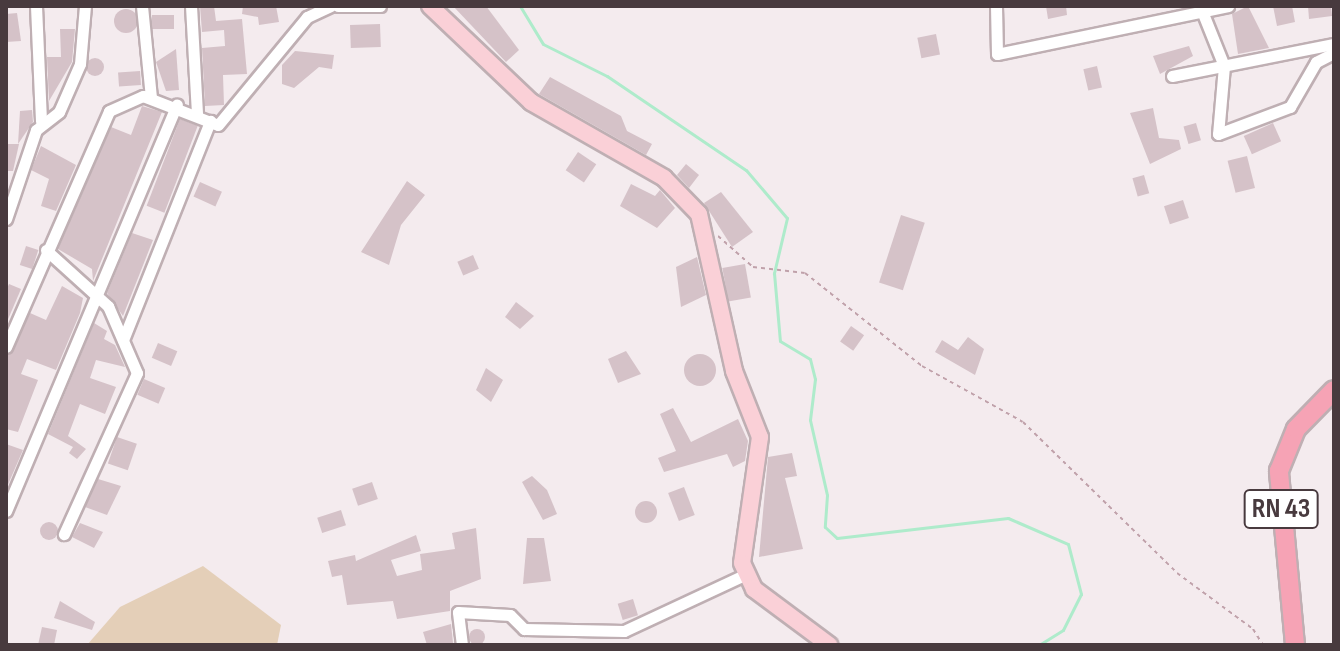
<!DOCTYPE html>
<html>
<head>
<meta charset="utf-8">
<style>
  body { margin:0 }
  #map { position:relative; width:1340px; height:651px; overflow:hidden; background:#f4ebee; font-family:"Sofia Sans Condensed",sans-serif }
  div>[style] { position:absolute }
  .green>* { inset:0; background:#e4cfb8 }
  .stream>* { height:3px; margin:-1.5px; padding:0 1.5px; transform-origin:1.5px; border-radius:1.5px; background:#aeebcb }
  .building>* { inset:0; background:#d5c2c8; transform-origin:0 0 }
  .round { border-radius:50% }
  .path>* { height:2px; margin-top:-1px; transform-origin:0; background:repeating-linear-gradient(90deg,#c0a1aa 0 4px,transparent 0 8px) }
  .roads { filter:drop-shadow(2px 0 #bfafb3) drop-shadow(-2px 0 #bfafb3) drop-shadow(0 2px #bfafb3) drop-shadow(0 -2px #bfafb3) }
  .minor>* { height:11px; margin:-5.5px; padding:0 5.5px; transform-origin:5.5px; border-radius:5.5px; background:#fff }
  .secondary>* { height:16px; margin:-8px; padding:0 8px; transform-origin:8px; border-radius:8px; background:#fad0d7 }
  .primary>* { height:18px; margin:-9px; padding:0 9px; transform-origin:9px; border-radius:9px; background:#f6a3b5 }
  span { translate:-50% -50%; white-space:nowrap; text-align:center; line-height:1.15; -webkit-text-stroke:6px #fff; paint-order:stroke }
  .shield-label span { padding:2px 6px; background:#fff; border:2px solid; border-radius:6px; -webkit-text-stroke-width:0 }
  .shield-label { font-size:28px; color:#483a3e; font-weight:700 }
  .frame { position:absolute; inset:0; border:8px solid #483a3e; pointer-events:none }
</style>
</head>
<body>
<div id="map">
  <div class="green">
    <i style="clip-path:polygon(203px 566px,281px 625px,277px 645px,87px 645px,120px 607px)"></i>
  </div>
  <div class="stream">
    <i style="left:520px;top:6px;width:44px;rotate:58.8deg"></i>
    <i style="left:543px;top:44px;width:72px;rotate:26.6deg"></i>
    <i style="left:607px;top:76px;width:168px;rotate:34.1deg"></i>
    <i style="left:746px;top:170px;width:63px;rotate:49.5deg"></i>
    <i style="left:787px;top:218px;width:57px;rotate:103.3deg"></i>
    <i style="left:774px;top:273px;width:68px;rotate:85deg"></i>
    <i style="left:780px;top:341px;width:35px;rotate:31deg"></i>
    <i style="left:810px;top:359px;width:21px;rotate:76deg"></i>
    <i style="left:815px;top:379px;width:41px;rotate:97deg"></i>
    <i style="left:810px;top:420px;width:77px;rotate:77.2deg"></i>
    <i style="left:827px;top:495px;width:32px;rotate:94deg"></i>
    <i style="left:825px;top:527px;width:16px;rotate:43deg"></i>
    <i style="left:837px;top:538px;width:172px;rotate:-6.7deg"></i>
    <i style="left:1008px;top:518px;width:65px;rotate:23.4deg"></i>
    <i style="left:1068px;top:544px;width:52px;rotate:75.4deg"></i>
    <i style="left:1081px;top:594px;width:40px;rotate:116.6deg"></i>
    <i style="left:1063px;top:630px;width:28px;rotate:148deg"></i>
  </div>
  <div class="building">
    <i style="clip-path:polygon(200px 6px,214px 6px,216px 21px,242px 19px,247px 74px,223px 75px,224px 105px,205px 106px,202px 48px,225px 46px,224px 30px,202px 32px)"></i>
    <i style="clip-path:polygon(243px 6px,276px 6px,279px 22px,259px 25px,258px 17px,242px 14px)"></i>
    <i style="clip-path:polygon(453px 6px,486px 6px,519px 50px,506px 62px)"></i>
    <i style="clip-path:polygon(1046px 6px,1066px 6px,1067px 15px,1048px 19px)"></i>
    <i style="clip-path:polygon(1248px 6px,1269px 48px,1238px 54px,1232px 14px)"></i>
    <i style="clip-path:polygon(1273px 6px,1292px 6px,1295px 22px,1277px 26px)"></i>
    <i style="clip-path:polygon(1308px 6px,1331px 6px,1332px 16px,1309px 19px)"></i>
    <i class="round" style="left:114px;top:9px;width:24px;height:24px"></i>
    <i style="clip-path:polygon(17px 13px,21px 41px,6px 42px,6px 14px)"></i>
    <i style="left:152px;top:15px;width:22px;height:14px"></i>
    <i style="left:380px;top:24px;width:23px;height:30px;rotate:88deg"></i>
    <i style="clip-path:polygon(60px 29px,75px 29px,72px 62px,49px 101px,47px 57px,61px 57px)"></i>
    <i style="left:936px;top:34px;width:21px;height:19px;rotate:79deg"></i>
    <i style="clip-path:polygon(1189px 46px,1193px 56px,1160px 74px,1153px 56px)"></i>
    <i style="clip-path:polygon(176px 49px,179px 90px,166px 91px,156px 62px)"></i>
    <i style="clip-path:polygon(295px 51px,334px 55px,332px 69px,319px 67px,294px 88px,282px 84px,282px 65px)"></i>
    <i class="round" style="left:86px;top:58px;width:18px;height:18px"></i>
    <i style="left:1097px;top:66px;width:22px;height:14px;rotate:77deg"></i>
    <i style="left:140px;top:71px;width:14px;height:22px;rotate:86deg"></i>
    <i style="clip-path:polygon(550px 77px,621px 116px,627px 131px,652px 144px,646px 155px,539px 94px)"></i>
    <i style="clip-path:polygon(142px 106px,162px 112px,93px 281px,92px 269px,58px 249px,111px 127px,131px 135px)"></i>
    <i style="clip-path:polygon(1153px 108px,1159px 138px,1179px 140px,1181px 149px,1150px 164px,1130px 113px)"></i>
    <i style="clip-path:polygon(32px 110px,33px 122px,18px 144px,20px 111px)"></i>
    <i style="left:180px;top:119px;width:19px;height:93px;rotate:21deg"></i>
    <i style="left:1196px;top:123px;width:18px;height:13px;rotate:74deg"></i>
    <i style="left:1273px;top:123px;width:20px;height:32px;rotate:66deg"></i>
    <i style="clip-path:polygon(6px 144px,19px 144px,13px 171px,6px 171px)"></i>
    <i style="clip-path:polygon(41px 146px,76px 165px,56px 211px,41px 206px,49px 179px,31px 170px)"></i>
    <i style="left:578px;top:152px;width:22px;height:22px;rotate:34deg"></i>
    <i style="left:1247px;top:156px;width:33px;height:20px;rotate:76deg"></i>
    <i style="clip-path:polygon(686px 164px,699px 175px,689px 188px,677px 175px)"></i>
    <i style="left:1144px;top:175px;width:19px;height:12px;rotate:74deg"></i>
    <i style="clip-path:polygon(407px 181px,425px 195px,401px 225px,389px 265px,361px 252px)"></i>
    <i style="left:200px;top:182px;width:24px;height:16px;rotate:24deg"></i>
    <i style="clip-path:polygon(631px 184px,655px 196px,660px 190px,675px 208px,657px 228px,620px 206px)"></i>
    <i style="clip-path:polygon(721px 192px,753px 232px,732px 247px,704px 203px)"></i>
    <i style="left:1183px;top:200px;width:19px;height:20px;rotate:72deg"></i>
    <i style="left:901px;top:215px;width:25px;height:71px;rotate:18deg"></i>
    <i style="clip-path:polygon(132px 233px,153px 240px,123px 316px,107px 293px)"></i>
    <i style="left:26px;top:246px;width:13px;height:20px;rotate:18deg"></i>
    <i style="left:473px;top:255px;width:15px;height:17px;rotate:67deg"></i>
    <i style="clip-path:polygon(697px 257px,706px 295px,681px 307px,676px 267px)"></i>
    <i style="left:745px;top:264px;width:34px;height:23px;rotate:80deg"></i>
    <i style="clip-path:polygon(9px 284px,21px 289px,6px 324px,6px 291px)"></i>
    <i style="clip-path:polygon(62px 286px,83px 298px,80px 313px,56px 370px,27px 359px,21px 374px,38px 380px,18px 432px,6px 429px,6px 357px,30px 313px,46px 320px)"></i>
    <i style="clip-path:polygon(516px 302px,534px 316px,520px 329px,505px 317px)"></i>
    <i style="clip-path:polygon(94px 323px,107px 331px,104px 339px,115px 345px,125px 367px,96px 360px,90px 378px,116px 387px,105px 414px,80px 404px,68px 436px,86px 449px,77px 459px,69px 453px,73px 447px,48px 434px)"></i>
    <i style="left:851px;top:326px;width:16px;height:19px;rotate:35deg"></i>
    <i style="clip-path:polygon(968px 337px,984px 349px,975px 375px,935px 352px,942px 340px,958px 350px)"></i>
    <i style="left:158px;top:343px;width:21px;height:16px;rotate:23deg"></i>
    <i style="clip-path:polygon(626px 351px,641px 374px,618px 383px,608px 359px)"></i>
    <i class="round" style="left:684px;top:354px;width:32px;height:32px"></i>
    <i style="clip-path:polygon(486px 368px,503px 380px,491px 402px,476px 390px)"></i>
    <i style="left:144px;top:379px;width:23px;height:17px;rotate:23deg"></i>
    <i style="clip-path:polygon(673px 408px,691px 442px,738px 419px,748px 441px,745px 461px,733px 467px,727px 454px,664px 472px,658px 458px,676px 451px,660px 414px)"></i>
    <i style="left:117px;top:437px;width:21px;height:28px;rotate:19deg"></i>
    <i style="clip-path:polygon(6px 444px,23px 450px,6px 489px)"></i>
    <i style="clip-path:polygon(792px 453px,797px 476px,785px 478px,803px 549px,759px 557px,768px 457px)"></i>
    <i style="clip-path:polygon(532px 476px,547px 490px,557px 514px,543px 520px,522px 482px)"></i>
    <i style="clip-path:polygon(98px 479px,121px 486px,107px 515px,85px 507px)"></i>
    <i style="left:372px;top:482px;width:18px;height:21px;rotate:71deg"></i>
    <i style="left:684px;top:487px;width:30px;height:17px;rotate:69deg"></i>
    <i class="round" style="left:635px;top:501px;width:22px;height:22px"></i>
    <i style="left:341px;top:510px;width:16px;height:25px;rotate:72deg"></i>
    <i class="round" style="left:40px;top:522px;width:18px;height:18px"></i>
    <i style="clip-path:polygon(80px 523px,103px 532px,94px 548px,72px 537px)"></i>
    <i style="clip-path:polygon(476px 528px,481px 579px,450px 591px,450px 611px,397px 619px,393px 601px,347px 605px,342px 575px,332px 577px,328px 561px,355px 555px,356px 561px,416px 535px,421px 551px,391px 560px,397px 576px,422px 570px,420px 554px,455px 549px,452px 533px)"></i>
    <i style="clip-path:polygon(527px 538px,544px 538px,551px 581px,523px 584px)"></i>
    <i style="left:633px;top:599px;width:17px;height:16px;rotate:73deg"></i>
    <i style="clip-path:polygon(60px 601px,95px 622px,92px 630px,54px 618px)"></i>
    <i style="clip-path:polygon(451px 624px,453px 643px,427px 645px,423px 632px)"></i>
    <i style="clip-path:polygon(42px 627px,57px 630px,54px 645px,38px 645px)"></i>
    <i class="round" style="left:469px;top:629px;width:16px;height:16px"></i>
  </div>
  <div class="path">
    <i style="left:718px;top:236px;width:47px;rotate:41.5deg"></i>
    <i style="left:753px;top:267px;width:52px;rotate:6.6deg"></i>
    <i style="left:805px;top:273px;width:149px;rotate:38.5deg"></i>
    <i style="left:922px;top:366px;width:115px;rotate:29deg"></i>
    <i style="left:1023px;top:422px;width:216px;rotate:44.4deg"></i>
    <i style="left:1177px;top:573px;width:94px;rotate:36.4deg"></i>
    <i style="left:1253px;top:629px;width:19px;rotate:58deg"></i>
  </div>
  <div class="roads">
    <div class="minor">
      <i style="left:36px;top:6px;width:115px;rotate:87.5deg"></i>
      <i style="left:142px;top:6px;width:91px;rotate:84.4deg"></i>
      <i style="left:191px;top:6px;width:108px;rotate:86.8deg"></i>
      <i style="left:338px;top:6px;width:42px"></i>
      <i style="left:996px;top:6px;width:48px;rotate:88.8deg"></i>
      <i style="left:997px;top:54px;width:236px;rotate:-11.7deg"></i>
      <i style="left:1202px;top:11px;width:59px;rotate:68.2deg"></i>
      <i style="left:1224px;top:66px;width:68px;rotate:95deg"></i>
      <i style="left:1218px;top:134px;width:77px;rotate:-20.6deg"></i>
      <i style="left:1290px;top:107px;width:52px;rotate:-60deg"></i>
      <i style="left:1316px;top:62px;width:20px;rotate:-27deg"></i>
      <i style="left:1172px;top:76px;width:165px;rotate:-11.2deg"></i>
      <i style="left:6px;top:219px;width:94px;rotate:-71.4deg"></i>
      <i style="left:36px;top:130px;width:29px;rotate:-38deg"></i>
      <i style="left:59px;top:112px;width:52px;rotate:-66.4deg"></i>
      <i style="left:80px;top:64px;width:58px;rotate:-85.1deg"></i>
      <i style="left:46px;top:250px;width:84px;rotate:42.1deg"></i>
      <i style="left:108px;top:306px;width:73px;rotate:66.6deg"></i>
      <i style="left:137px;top:373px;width:177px;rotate:114.4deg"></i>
      <i style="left:123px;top:340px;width:236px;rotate:-68.3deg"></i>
      <i style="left:6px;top:347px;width:257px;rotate:-66.4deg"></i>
      <i style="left:109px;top:111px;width:37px;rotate:-24deg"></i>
      <i style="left:143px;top:96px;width:80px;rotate:21.1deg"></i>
      <i style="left:218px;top:125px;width:140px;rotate:-50.5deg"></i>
      <i style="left:307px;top:17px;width:26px;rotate:-25deg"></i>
      <i style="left:6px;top:511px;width:441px;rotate:-67.2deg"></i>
      <i style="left:462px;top:645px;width:33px;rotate:-97deg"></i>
      <i style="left:458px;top:612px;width:52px;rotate:3.3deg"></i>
      <i style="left:510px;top:615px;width:20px;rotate:45deg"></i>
      <i style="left:524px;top:629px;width:100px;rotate:1.1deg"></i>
      <i style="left:624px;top:631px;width:135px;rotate:-25deg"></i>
    </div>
    <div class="secondary">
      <i style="left:430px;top:6px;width:139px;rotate:43.5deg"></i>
      <i style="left:531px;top:102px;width:153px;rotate:29.7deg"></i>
      <i style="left:664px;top:178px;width:50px;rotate:45.8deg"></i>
      <i style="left:699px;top:214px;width:161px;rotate:77.4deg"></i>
      <i style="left:734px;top:371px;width:71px;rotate:68.5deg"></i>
      <i style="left:760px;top:437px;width:127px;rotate:98.1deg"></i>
      <i style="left:742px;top:563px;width:29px;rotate:65deg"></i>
      <i style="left:754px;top:589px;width:94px;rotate:36.7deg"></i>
    </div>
    <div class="primary">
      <i style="left:1295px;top:645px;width:175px;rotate:-95.3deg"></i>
      <i style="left:1279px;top:471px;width:45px;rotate:-68deg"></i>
      <i style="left:1296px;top:429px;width:54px;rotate:-45.7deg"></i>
    </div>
  </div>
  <div class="shield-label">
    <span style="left:1281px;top:509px">RN 43</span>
  </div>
  <div class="frame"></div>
</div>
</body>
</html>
